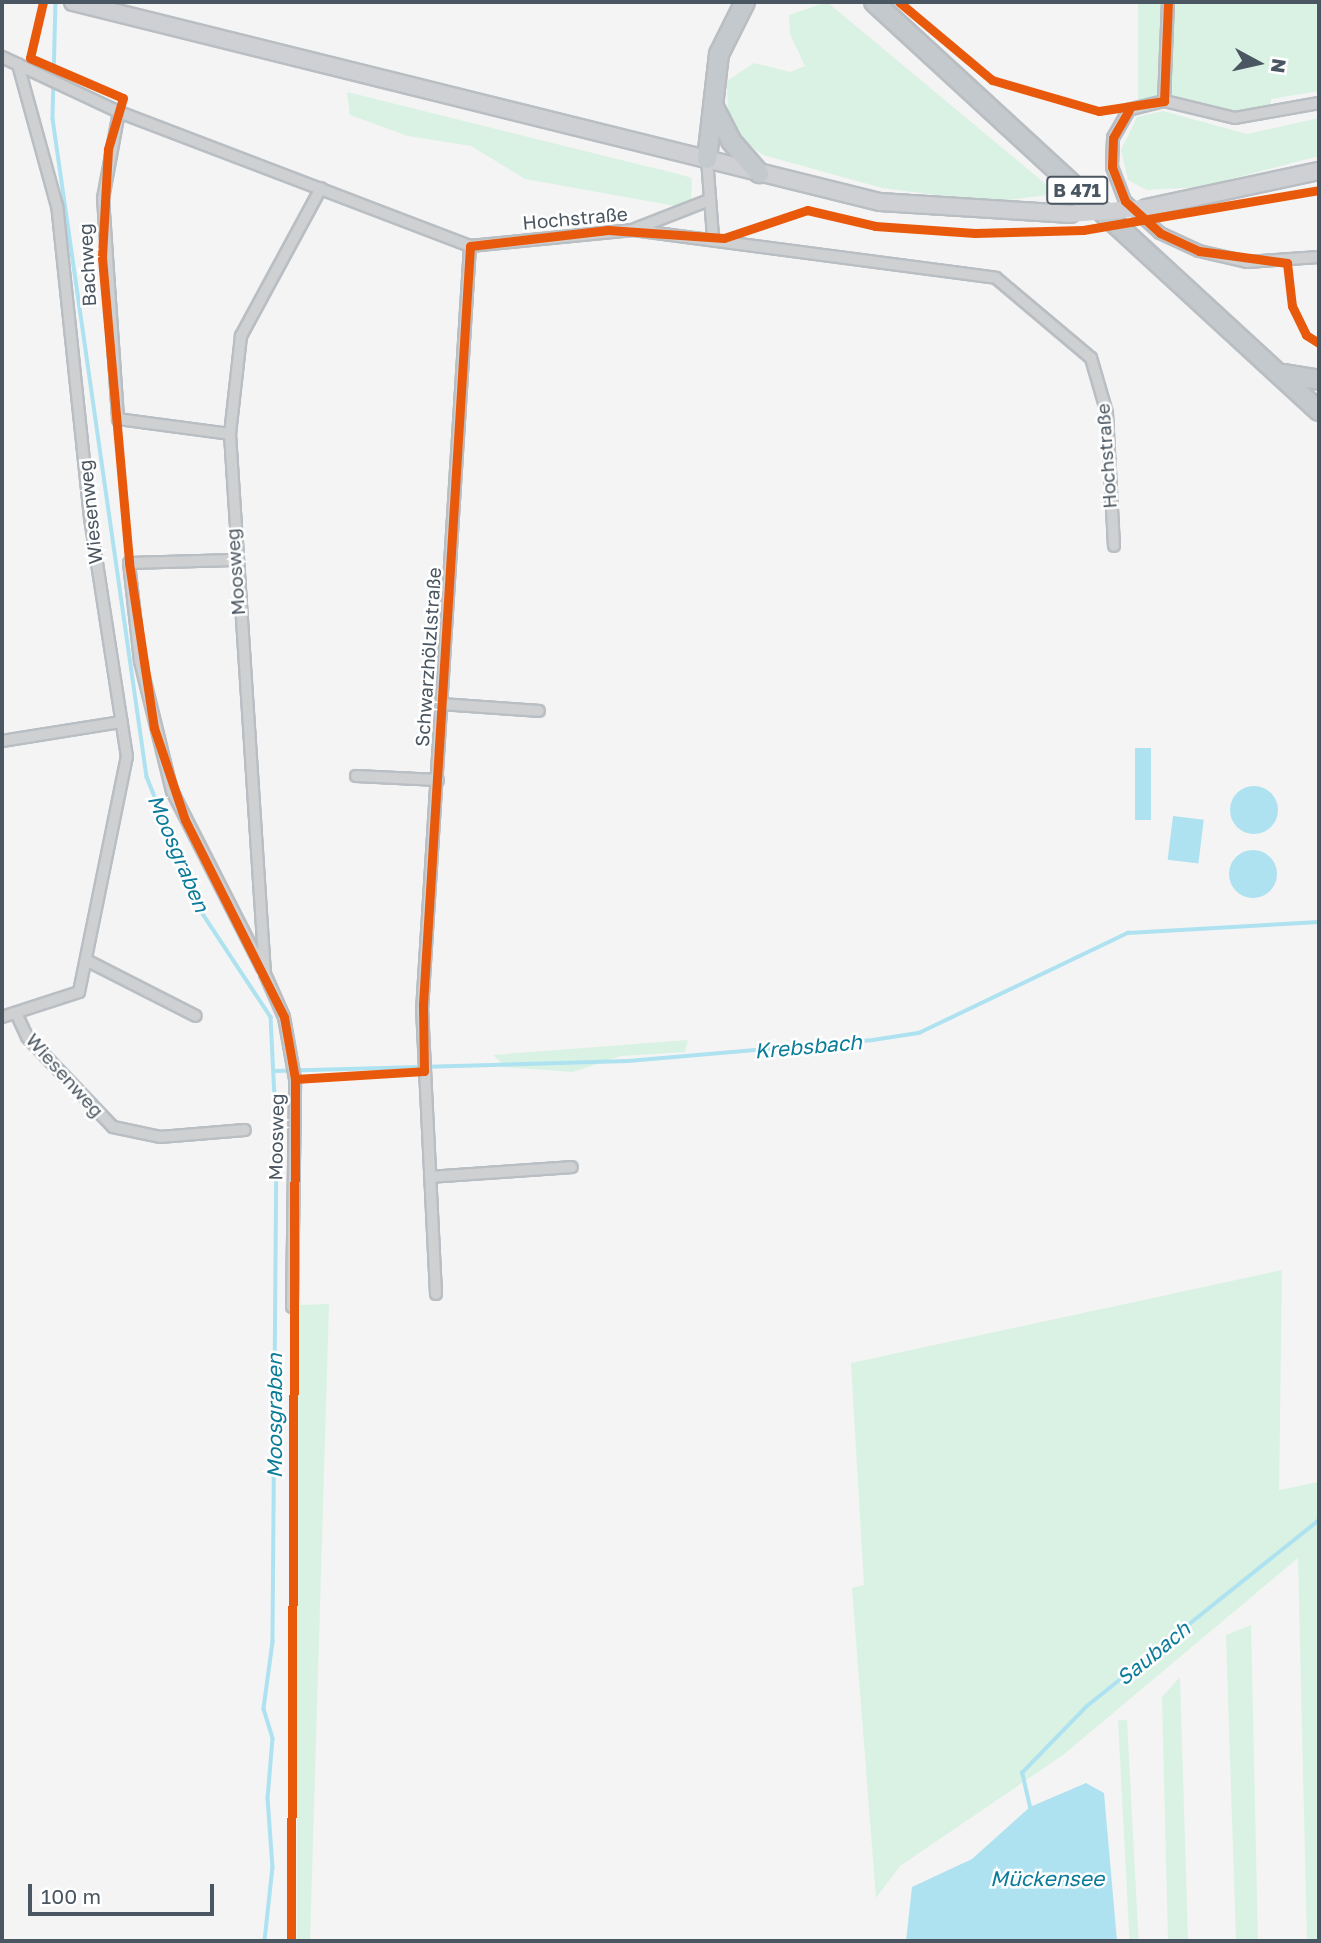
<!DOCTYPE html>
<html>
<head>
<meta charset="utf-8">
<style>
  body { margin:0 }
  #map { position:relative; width:1321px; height:1943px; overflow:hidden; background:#f4f4f4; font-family:"Golos Text",sans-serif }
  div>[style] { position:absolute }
  .green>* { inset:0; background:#d9f2e3; transform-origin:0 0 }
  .water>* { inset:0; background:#aee2f0; transform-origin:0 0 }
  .round { border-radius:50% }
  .stream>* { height:3.5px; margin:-1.75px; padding:0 1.75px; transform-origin:1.75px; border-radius:1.75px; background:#aee2f0 }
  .roads { filter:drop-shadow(2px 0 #b9bec3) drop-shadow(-2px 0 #b9bec3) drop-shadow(0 2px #b9bec3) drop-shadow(0 -2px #b9bec3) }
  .minor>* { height:10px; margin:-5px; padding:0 5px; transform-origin:5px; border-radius:5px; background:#ced0d2 }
  .secondary>* { height:16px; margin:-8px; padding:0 8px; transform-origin:8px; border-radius:8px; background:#ced0d4 }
  .trunk>* { height:18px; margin:-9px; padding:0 9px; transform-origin:9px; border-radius:9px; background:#c4c9cd }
  .secondary-bridge>* { height:16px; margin:-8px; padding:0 8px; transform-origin:8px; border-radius:8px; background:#ced0d4 }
  .cycleway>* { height:9px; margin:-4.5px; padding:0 4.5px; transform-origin:4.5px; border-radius:4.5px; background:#e8590c }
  span { translate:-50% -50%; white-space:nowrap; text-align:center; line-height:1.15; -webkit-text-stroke:5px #fff; paint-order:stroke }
  .shield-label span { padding:2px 5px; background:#fff; border:2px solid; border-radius:5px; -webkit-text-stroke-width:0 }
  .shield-label { font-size:18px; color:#4a5661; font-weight:700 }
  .street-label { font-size:19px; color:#4a5661 }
  .water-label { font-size:21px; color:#0c7c9b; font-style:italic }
  .frame { position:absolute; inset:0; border:4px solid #4a5661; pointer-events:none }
  .north { position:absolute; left:1223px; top:28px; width:70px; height:70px; -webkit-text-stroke:5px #fff; paint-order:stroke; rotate:98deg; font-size:19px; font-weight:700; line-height:28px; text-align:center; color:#4a5661 }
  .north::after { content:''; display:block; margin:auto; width:24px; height:32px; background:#4a5661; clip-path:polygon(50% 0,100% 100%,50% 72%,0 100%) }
  .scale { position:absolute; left:28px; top:1884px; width:186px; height:32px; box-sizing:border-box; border:4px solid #4a5661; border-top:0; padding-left:9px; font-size:21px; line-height:24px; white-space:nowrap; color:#4a5661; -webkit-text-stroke:5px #fff; paint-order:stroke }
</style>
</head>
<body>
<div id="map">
  <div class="green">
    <i style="clip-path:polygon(827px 2px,1047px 185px,1048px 195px,991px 202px,882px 188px,763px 155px,737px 137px,728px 115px,727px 81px,754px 63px,790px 72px,805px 66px,790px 34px,789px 15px)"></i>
    <i style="left:1138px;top:2px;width:25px;height:102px"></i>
    <i style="clip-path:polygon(1172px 2px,1319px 2px,1319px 91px,1271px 99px,1270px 110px,1234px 114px,1171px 98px)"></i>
    <i style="clip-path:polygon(347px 92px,678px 174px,692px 178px,691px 202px,681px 207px,525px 179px,471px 146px,408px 136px,350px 115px)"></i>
    <i style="clip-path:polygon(1163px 111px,1247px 134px,1319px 118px,1319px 156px,1200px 187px,1147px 190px,1128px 180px,1121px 150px,1137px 117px)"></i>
    <i style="clip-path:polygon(688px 1040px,685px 1052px,621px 1056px,573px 1072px,506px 1067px,493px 1055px)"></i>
    <i style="clip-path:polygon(1282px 1270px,1279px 1490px,1319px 1482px,1319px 1941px,1307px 1941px,1298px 1558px,1063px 1755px,900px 1866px,876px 1898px,852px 1588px,864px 1585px,851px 1363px)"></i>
    <i style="clip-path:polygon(329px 1304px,310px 1941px,297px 1941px,297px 1305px)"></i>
    <i style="clip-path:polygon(1251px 1625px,1258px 1941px,1236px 1941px,1226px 1635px)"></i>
    <i style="clip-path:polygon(1180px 1677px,1188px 1941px,1168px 1941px,1162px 1697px)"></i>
    <i style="left:1127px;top:1720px;width:221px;height:9px;rotate:87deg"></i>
  </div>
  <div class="water">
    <i style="left:1135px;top:748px;width:16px;height:72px"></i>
    <i class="round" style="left:1230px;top:786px;width:48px;height:48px"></i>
    <i style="left:1173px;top:816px;width:31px;height:44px;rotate:7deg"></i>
    <i class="round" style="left:1229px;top:850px;width:48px;height:48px"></i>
    <i style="clip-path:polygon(1086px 1783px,1104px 1793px,1117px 1941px,906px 1941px,912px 1887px,972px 1859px,1030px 1807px)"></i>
  </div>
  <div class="stream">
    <i style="left:56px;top:2px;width:117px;rotate:91.5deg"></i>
    <i style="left:53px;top:119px;width:665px;rotate:81.87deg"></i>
    <i style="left:147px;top:777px;width:144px;rotate:68.1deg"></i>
    <i style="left:201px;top:911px;width:127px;rotate:56.6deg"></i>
    <i style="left:271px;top:1017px;width:122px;rotate:87.2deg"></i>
    <i style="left:277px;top:1139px;width:503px;rotate:90.46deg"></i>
    <i style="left:273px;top:1642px;width:68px;rotate:97.7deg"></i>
    <i style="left:264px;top:1709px;width:31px;rotate:73deg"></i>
    <i style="left:273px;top:1739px;width:59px;rotate:94.8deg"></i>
    <i style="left:268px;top:1798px;width:69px;rotate:85.9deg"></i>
    <i style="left:273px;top:1867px;width:74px;rotate:96.2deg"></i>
    <i style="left:274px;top:1071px;width:354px;rotate:-1.6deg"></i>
    <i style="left:628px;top:1061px;width:246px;rotate:-4.9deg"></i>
    <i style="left:873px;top:1040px;width:47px;rotate:-8.7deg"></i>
    <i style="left:919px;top:1033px;width:232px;rotate:-25.6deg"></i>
    <i style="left:1128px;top:933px;width:191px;rotate:-3.3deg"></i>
    <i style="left:1030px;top:1807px;width:35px;rotate:-103deg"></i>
    <i style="left:1022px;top:1773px;width:93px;rotate:-45.9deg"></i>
    <i style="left:1087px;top:1706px;width:297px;rotate:-38.7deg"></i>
  </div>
  <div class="roads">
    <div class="minor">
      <i style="left:2px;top:57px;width:129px;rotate:25.2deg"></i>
      <i style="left:119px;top:112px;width:376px;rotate:20.9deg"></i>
      <i style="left:470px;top:246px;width:164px;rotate:-5.6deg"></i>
      <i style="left:633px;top:230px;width:366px;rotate:7.5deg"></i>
      <i style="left:996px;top:278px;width:124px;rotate:40.1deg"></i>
      <i style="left:1091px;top:358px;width:57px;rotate:73.8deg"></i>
      <i style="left:1107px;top:413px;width:133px;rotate:87deg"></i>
      <i style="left:1164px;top:101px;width:99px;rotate:-87.7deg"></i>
      <i style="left:1319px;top:103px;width:85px;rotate:169.9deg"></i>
      <i style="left:1235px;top:118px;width:73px;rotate:-166.5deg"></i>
      <i style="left:1164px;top:101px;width:36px;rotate:166deg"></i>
      <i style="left:1129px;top:110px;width:32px;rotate:120deg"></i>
      <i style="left:1113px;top:138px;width:29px;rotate:92deg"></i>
      <i style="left:1112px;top:167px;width:36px;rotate:69deg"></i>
      <i style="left:1125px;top:201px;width:47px;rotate:42.4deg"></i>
      <i style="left:1160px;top:233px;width:43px;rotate:24.8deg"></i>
      <i style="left:1199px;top:251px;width:49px;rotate:12.9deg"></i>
      <i style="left:1247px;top:262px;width:72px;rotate:-4deg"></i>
      <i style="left:119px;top:112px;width:87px;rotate:100.5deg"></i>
      <i style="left:103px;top:198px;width:222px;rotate:86.1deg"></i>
      <i style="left:118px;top:419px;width:113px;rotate:7.6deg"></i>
      <i style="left:707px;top:159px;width:78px;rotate:85.6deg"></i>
      <i style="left:635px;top:229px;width:77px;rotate:-21.3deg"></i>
      <i style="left:234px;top:560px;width:105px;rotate:178.4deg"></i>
      <i style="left:129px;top:563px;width:99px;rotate:83.6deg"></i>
      <i style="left:140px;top:661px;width:134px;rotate:76.2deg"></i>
      <i style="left:172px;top:791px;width:199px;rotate:63deg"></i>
      <i style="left:442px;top:704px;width:97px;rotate:4.1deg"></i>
      <i style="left:2px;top:741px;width:121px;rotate:-9.1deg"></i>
      <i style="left:356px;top:776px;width:82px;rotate:2.8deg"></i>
      <i style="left:86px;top:960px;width:123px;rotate:27deg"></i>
      <i style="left:16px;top:1013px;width:26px;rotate:65deg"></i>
      <i style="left:27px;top:1037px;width:124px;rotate:46.3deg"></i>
      <i style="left:113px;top:1127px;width:48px;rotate:12deg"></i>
      <i style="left:160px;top:1137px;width:85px;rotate:-4.7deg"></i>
      <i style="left:2px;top:1017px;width:81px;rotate:-18deg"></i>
      <i style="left:79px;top:992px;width:240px;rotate:-78.5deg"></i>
      <i style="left:127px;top:757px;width:242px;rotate:-98.8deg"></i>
      <i style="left:90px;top:518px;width:314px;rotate:-96deg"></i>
      <i style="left:57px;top:206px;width:147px;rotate:-105.4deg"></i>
      <i style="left:430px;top:1177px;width:142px;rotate:-4deg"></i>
      <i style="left:436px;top:1294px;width:283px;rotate:-92.8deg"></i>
      <i style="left:422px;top:1011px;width:767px;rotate:-86.41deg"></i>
      <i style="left:292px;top:1307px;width:228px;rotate:-89.2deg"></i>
      <i style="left:295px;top:1079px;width:63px;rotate:-100.1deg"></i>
      <i style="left:284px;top:1017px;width:47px;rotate:-113.8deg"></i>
      <i style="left:265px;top:974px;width:541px;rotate:-93.71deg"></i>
      <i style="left:230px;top:434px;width:99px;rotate:-83.6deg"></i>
      <i style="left:241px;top:336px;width:168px;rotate:-61.6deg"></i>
    </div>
    <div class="secondary">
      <i style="left:73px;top:2px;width:831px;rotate:13.92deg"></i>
      <i style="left:880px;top:202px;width:191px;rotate:3.6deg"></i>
      <i style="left:1146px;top:208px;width:177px;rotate:-12.1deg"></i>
    </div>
    <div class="trunk">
      <i style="left:874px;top:2px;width:604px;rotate:42.59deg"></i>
      <i style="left:714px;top:107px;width:38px;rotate:63deg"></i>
      <i style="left:731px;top:141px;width:43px;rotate:48.8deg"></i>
      <i style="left:707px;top:159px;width:106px;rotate:-83.5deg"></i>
      <i style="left:719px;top:54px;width:58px;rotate:-63.4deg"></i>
      <i style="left:1283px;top:374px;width:36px;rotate:9deg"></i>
    </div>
  </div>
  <div class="secondary-bridge">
    <i style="left:1071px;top:214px;width:75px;rotate:-4.6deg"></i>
  </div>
  <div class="cycleway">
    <i style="left:43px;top:2px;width:57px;rotate:103.1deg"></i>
    <i style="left:30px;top:58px;width:101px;rotate:23.3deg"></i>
    <i style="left:123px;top:98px;width:53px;rotate:106.4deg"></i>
    <i style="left:108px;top:149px;width:109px;rotate:93.2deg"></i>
    <i style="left:102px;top:258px;width:306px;rotate:84.9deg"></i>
    <i style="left:129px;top:563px;width:167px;rotate:81.4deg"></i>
    <i style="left:154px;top:728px;width:97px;rotate:71.4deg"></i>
    <i style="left:185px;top:820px;width:220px;rotate:63.3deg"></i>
    <i style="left:284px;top:1017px;width:63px;rotate:79.9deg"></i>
    <i style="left:295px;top:1079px;width:862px;rotate:90.27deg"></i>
    <i style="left:899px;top:2px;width:121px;rotate:40deg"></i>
    <i style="left:992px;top:80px;width:111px;rotate:16.2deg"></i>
    <i style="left:1099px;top:111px;width:66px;rotate:-8.7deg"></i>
    <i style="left:1164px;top:101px;width:99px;rotate:-87.7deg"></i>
    <i style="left:1129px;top:110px;width:32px;rotate:120deg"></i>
    <i style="left:1113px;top:138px;width:29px;rotate:92deg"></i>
    <i style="left:1112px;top:167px;width:36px;rotate:69deg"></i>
    <i style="left:1125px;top:201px;width:47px;rotate:42.4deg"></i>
    <i style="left:1160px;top:233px;width:43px;rotate:24.8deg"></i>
    <i style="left:1199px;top:251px;width:89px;rotate:7.8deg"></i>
    <i style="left:1287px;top:263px;width:43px;rotate:83.4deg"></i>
    <i style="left:1292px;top:306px;width:32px;rotate:64deg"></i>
    <i style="left:1306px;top:335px;width:15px;rotate:32deg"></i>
    <i style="left:295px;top:1079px;width:129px;rotate:-3.5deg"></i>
    <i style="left:424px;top:1071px;width:67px;rotate:-90.9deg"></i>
    <i style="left:423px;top:1004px;width:759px;rotate:-86.45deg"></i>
    <i style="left:470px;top:246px;width:139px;rotate:-6.6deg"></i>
    <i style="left:608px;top:230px;width:116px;rotate:3.9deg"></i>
    <i style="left:724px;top:238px;width:88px;rotate:-18.6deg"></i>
    <i style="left:807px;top:210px;width:70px;rotate:13.2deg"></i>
    <i style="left:875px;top:226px;width:100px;rotate:4deg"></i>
    <i style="left:975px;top:233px;width:108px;rotate:-1.6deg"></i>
    <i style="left:1083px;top:230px;width:239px;rotate:-9.6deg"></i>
  </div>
  <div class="shield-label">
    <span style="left:1077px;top:190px">B 471</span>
  </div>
  <div class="street-label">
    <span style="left:575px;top:218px;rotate:-5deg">Hochstraße</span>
    <span style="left:87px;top:265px;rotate:-93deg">Bachweg</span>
    <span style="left:1106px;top:456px;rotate:-94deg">Hochstraße</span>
    <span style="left:90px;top:512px;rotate:-96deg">Wiesenweg</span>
    <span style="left:235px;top:572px;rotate:-94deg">Moosweg</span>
    <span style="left:428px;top:657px;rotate:-86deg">Schwarzhölzlstraße</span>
    <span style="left:65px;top:1075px;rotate:48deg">Wiesenweg</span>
    <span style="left:276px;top:1137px;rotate:-89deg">Moosweg</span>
  </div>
  <div class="water-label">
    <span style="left:179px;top:853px;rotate:67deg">Moosgraben</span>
    <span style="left:808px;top:1046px;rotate:-5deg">Krebsbach</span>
    <span style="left:274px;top:1416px;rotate:-90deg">Moosgraben</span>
    <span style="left:1153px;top:1653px;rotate:-39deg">Saubach</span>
    <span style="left:1047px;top:1878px">Mückensee</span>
  </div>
  <div class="frame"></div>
  <div class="north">N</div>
  <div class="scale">100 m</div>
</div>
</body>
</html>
